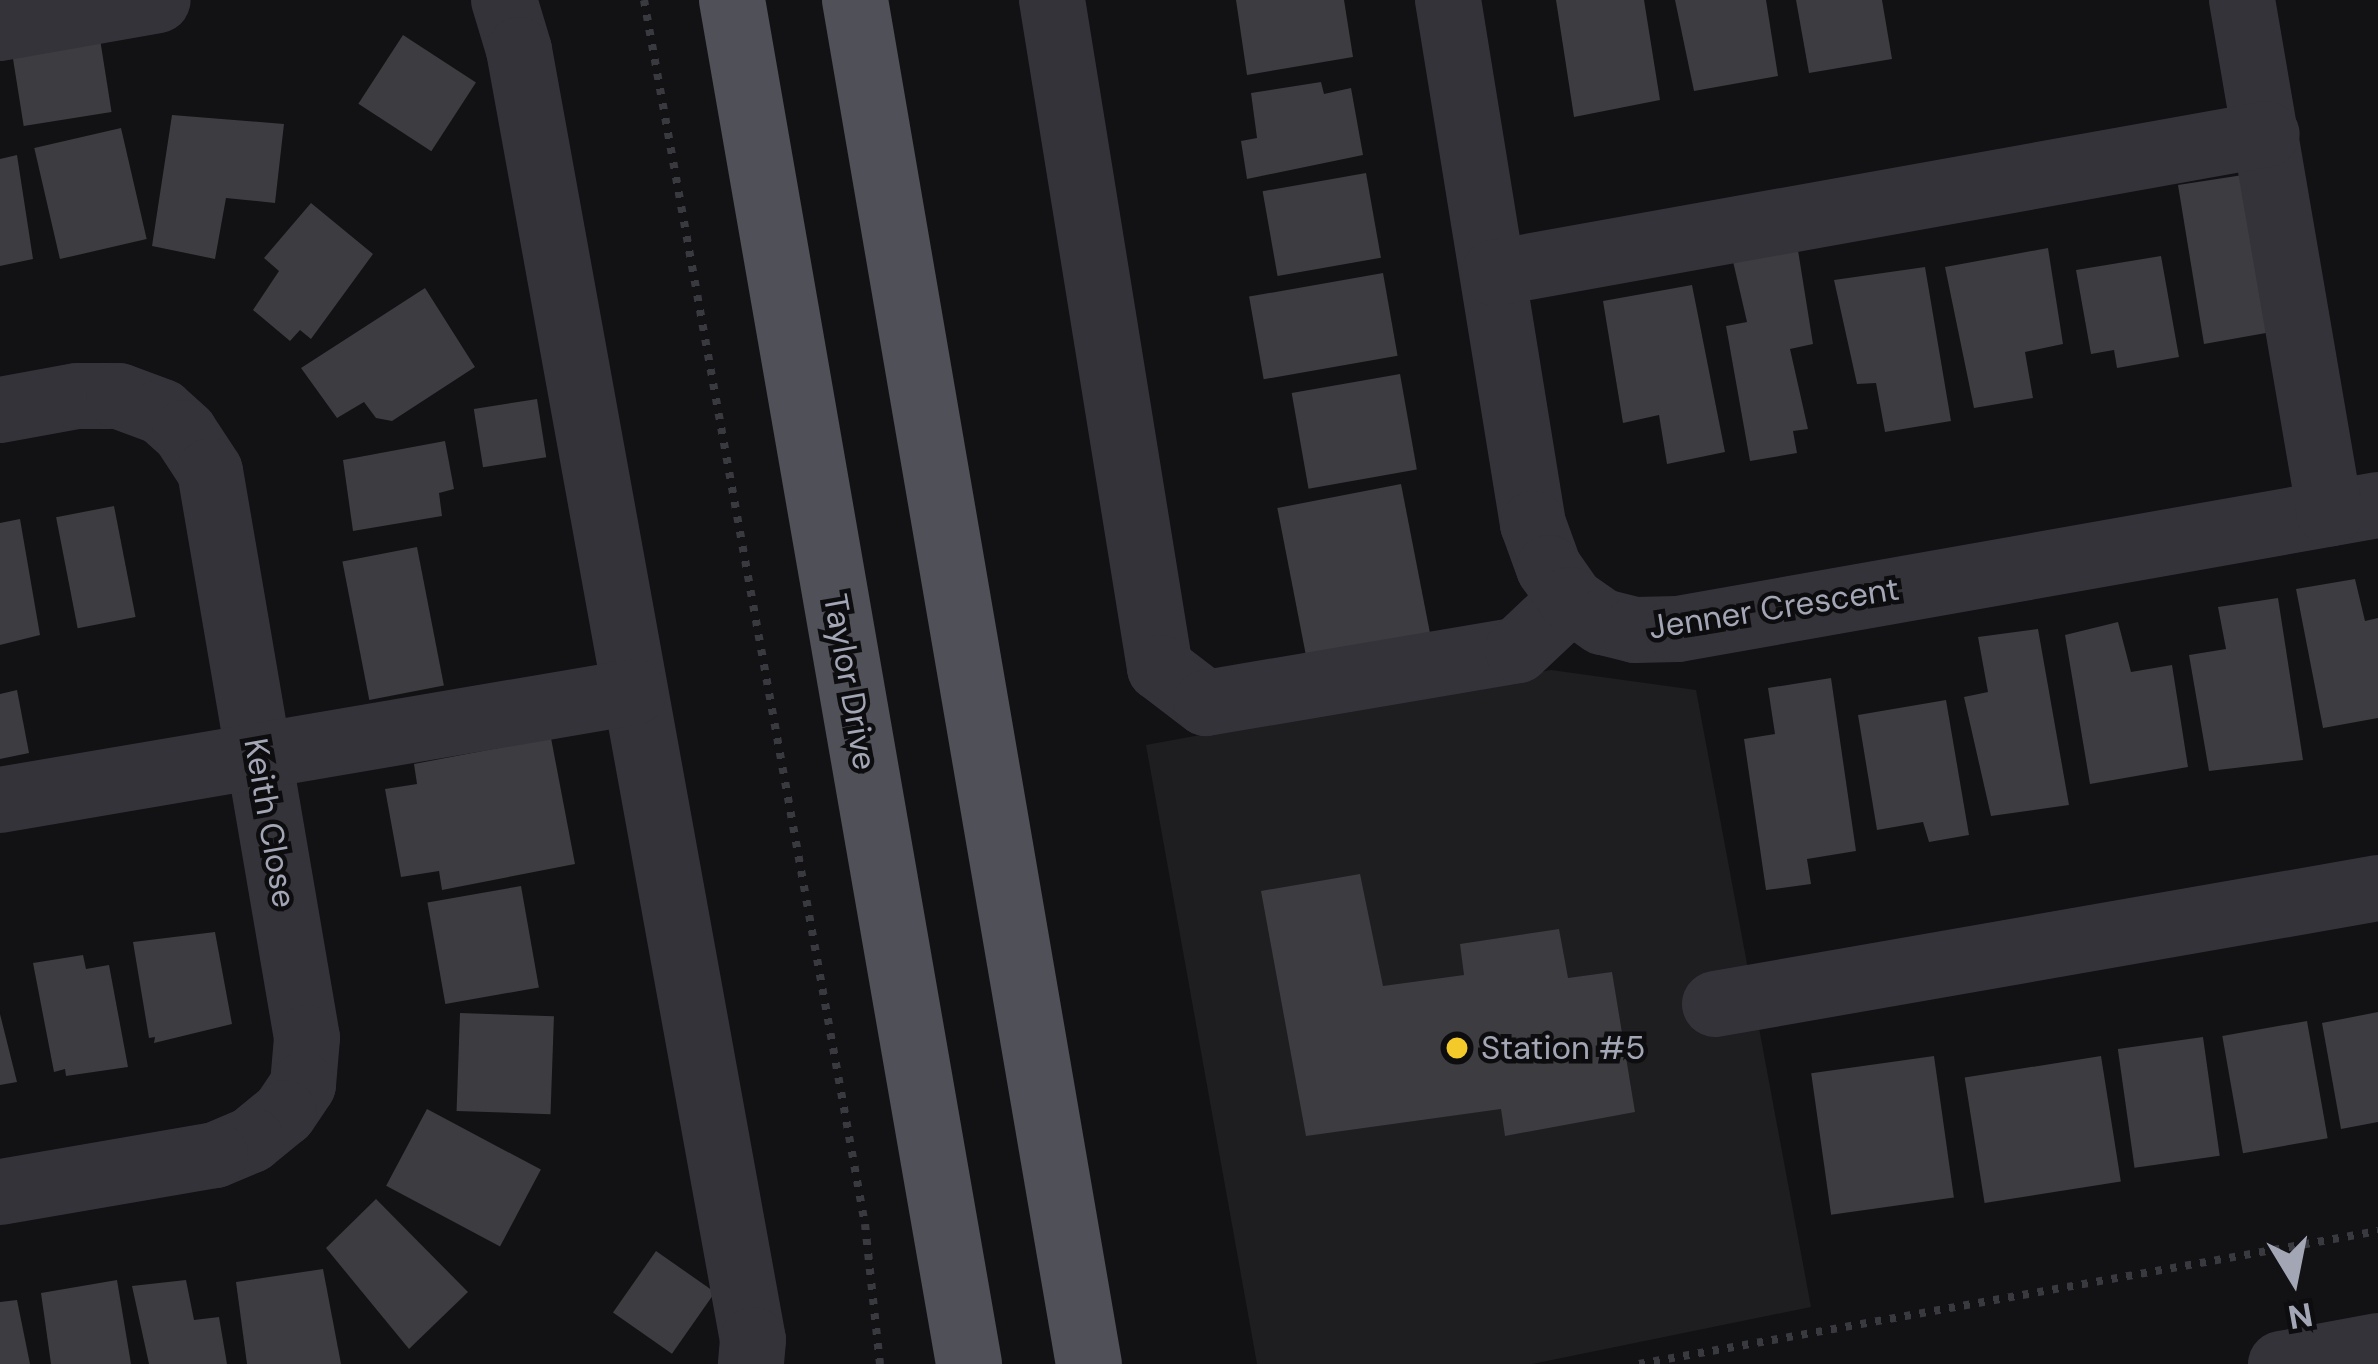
<!DOCTYPE html>
<html>
<head>
<meta charset="utf-8">
<style>
  body { margin:0 }
  #map { position:relative; width:2378px; height:1364px; overflow:hidden; background:#121214; font-family:"DM Sans",sans-serif }
  div>[style] { position:absolute }
  .built>* { inset:0; background:#1e1e21 }
  .building>* { inset:0; background:#3c3c41; transform-origin:0 0 }
  .path>* { height:8px; margin-top:-4px; transform-origin:0; background:repeating-linear-gradient(90deg,#393a40 0 6px,transparent 0 15px) }
  .minor>* { height:66px; margin:-33px; padding:0 33px; transform-origin:33px; border-radius:33px; background:#333339 }
  .major>* { height:66px; margin:-33px; padding:0 33px; transform-origin:33px; border-radius:33px; background:#4f5058 }
  .dots>* { width:33px; height:33px; translate:-50% -50%; box-sizing:border-box; border:6px solid #0d0d0f; border-radius:50% }
  span { translate:-50% -50%; white-space:nowrap; text-align:center; line-height:1.15; -webkit-text-stroke:9px #0d0d0f; paint-order:stroke }
  .street-label { font-size:33px; color:#a3a6b5 }
  .poi-label { font-size:33px; color:#a3a6b5 }
  .left { translate:0 -50%; text-align:left }
  .north { position:absolute; left:2234px; top:1220px; width:120px; height:120px; -webkit-text-stroke:9px #0d0d0f; paint-order:stroke; rotate:170deg; font-size:33px; font-weight:700; line-height:48px; text-align:center; color:#a3a6b5 }
  .north::after { content:''; display:block; margin:auto; width:42px; height:54px; background:#a3a6b5; clip-path:polygon(50% 0,100% 100%,50% 72%,0 100%) }
</style>
</head>
<body>
<div id="map">
  <div class="built">
    <i style="clip-path:polygon(1551px 670px,1696px 690px,1811px 1307px,1532px 1364px,1257px 1364px,1146px 745px)"></i>
  </div>
  <div class="building">
    <i style="clip-path:polygon(1236px 0,1344px 0,1353px 57px,1247px 75px)"></i>
    <i style="clip-path:polygon(1556px 0,1644px 0,1660px 100px,1574px 117px)"></i>
    <i style="clip-path:polygon(1675px 0,1766px 0,1778px 76px,1694px 91px)"></i>
    <i style="clip-path:polygon(1796px 0,1882px 0,1892px 59px,1809px 73px)"></i>
    <i style="left:403px;top:35px;width:87px;height:82px;rotate:33deg"></i>
    <i style="left:100px;top:39px;width:74px;height:89px;rotate:81deg"></i>
    <i style="clip-path:polygon(1321px 82px,1324px 94px,1351px 88px,1363px 155px,1247px 179px,1241px 141px,1257px 138px,1251px 93px)"></i>
    <i style="clip-path:polygon(172px 115px,284px 124px,275px 203px,226px 198px,215px 259px,152px 246px)"></i>
    <i style="left:121px;top:128px;width:114px;height:89px;rotate:77deg"></i>
    <i style="clip-path:polygon(17px 155px,33px 259px,0 266px,0 159px)"></i>
    <i style="left:1366px;top:173px;width:86px;height:105px;rotate:80deg"></i>
    <i style="clip-path:polygon(2256px 173px,2266px 333px,2204px 344px,2178px 185px)"></i>
    <i style="clip-path:polygon(311px 203px,373px 254px,311px 339px,300px 330px,290px 341px,253px 310px,279px 271px,264px 258px)"></i>
    <i style="clip-path:polygon(1793px 219px,1813px 344px,1790px 349px,1808px 429px,1793px 431px,1797px 453px,1750px 461px,1726px 326px,1747px 322px,1726px 231px)"></i>
    <i style="clip-path:polygon(2048px 248px,2063px 344px,2025px 352px,2033px 398px,1974px 408px,1945px 267px)"></i>
    <i style="clip-path:polygon(2161px 256px,2179px 357px,2117px 368px,2114px 350px,2091px 354px,2076px 270px)"></i>
    <i style="clip-path:polygon(1925px 267px,1951px 421px,1885px 432px,1876px 383px,1857px 384px,1834px 280px)"></i>
    <i style="left:1383px;top:273px;width:84px;height:136px;rotate:80deg"></i>
    <i style="clip-path:polygon(1692px 285px,1725px 452px,1667px 464px,1659px 415px,1623px 423px,1603px 301px)"></i>
    <i style="clip-path:polygon(425px 288px,475px 367px,392px 421px,376px 418px,364px 402px,337px 418px,301px 368px)"></i>
    <i style="left:1400px;top:374px;width:97px;height:110px;rotate:80deg"></i>
    <i style="left:537px;top:399px;width:59px;height:64px;rotate:81deg"></i>
    <i style="clip-path:polygon(445px 441px,454px 489px,439px 493px,442px 516px,353px 531px,343px 460px)"></i>
    <i style="left:1401px;top:484px;width:157px;height:126px;rotate:79deg"></i>
    <i style="left:114px;top:506px;width:113px;height:59px;rotate:79deg"></i>
    <i style="clip-path:polygon(20px 519px,40px 635px,0 645px,0 523px)"></i>
    <i style="left:417px;top:547px;width:141px;height:76px;rotate:79deg"></i>
    <i style="clip-path:polygon(2355px 579px,2365px 621px,2378px 618px,2378px 718px,2323px 728px,2296px 589px)"></i>
    <i style="clip-path:polygon(2278px 598px,2303px 760px,2209px 771px,2189px 655px,2226px 649px,2218px 607px)"></i>
    <i style="clip-path:polygon(2118px 622px,2131px 672px,2172px 665px,2188px 767px,2090px 784px,2065px 635px)"></i>
    <i style="clip-path:polygon(2038px 629px,2069px 805px,1991px 816px,1964px 697px,1988px 692px,1978px 637px)"></i>
    <i style="clip-path:polygon(1831px 678px,1856px 851px,1807px 859px,1811px 884px,1766px 890px,1744px 739px,1775px 734px,1768px 688px)"></i>
    <i style="clip-path:polygon(17px 690px,29px 753px,0 759px,0 694px)"></i>
    <i style="clip-path:polygon(1946px 700px,1969px 835px,1929px 842px,1923px 822px,1877px 830px,1858px 715px)"></i>
    <i style="clip-path:polygon(551px 738px,575px 864px,442px 890px,439px 871px,401px 877px,385px 789px,417px 784px,414px 764px)"></i>
    <i style="clip-path:polygon(1360px 874px,1383px 986px,1464px 975px,1460px 944px,1559px 929px,1568px 978px,1612px 972px,1635px 1112px,1505px 1136px,1501px 1109px,1306px 1136px,1261px 891px)"></i>
    <i style="left:521px;top:886px;width:103px;height:95px;rotate:80deg"></i>
    <i style="clip-path:polygon(215px 932px,232px 1024px,154px 1043px,155px 1037px,149px 1038px,133px 942px)"></i>
    <i style="clip-path:polygon(83px 955px,86px 969px,109px 965px,128px 1067px,66px 1076px,65px 1069px,54px 1072px,33px 963px)"></i>
    <i style="clip-path:polygon(2378px 1012px,2378px 1122px,2341px 1129px,2322px 1023px)"></i>
    <i style="left:460px;top:1013px;width:94px;height:98px;rotate:2deg"></i>
    <i style="clip-path:polygon(0 1014px,17px 1082px,0 1085px)"></i>
    <i style="left:2307px;top:1021px;width:119px;height:86px;rotate:80deg"></i>
    <i style="left:2203px;top:1037px;width:120px;height:86px;rotate:82deg"></i>
    <i style="left:1934px;top:1056px;width:143px;height:124px;rotate:82deg"></i>
    <i style="left:2101px;top:1056px;width:127px;height:138px;rotate:81deg"></i>
    <i style="left:427px;top:1109px;width:129px;height:87px;rotate:28deg"></i>
    <i style="clip-path:polygon(376px 1199px,468px 1292px,409px 1349px,326px 1248px)"></i>
    <i style="left:656px;top:1251px;width:72px;height:75px;rotate:35deg"></i>
    <i style="clip-path:polygon(323px 1269px,341px 1364px,247px 1364px,236px 1282px)"></i>
    <i style="clip-path:polygon(117px 1280px,131px 1364px,51px 1364px,41px 1293px)"></i>
    <i style="clip-path:polygon(186px 1280px,194px 1320px,219px 1317px,227px 1364px,149px 1364px,132px 1286px)"></i>
    <i style="clip-path:polygon(17px 1300px,30px 1364px,0 1364px,0 1302px)"></i>
  </div>
  <div class="path">
    <i style="left:644px;top:0;width:1244px;rotate:79.77deg"></i>
    <i style="left:865px;top:1224px;width:141px;rotate:83.9deg"></i>
    <i style="left:1639px;top:1364px;width:751px;rotate:-10.2deg"></i>
  </div>
  <div class="minor">
    <i style="left:504px;top:0;width:52px;rotate:73.3deg"></i>
    <i style="left:519px;top:50px;width:1311px;rotate:79.72deg"></i>
    <i style="left:753px;top:1340px;width:24px;rotate:95deg"></i>
    <i style="left:1052px;top:0;width:677px;rotate:80.82deg"></i>
    <i style="left:1160px;top:668px;width:58px;rotate:37.3deg"></i>
    <i style="left:1206px;top:703px;width:316px;rotate:-9.6deg"></i>
    <i style="left:1518px;top:650px;width:73px;rotate:-43.3deg"></i>
    <i style="left:1448px;top:0;width:531px;rotate:80.79deg"></i>
    <i style="left:1533px;top:524px;width:47px;rotate:70deg"></i>
    <i style="left:1549px;top:568px;width:39px;rotate:55deg"></i>
    <i style="left:1571px;top:600px;width:39px;rotate:35deg"></i>
    <i style="left:1603px;top:622px;width:33px;rotate:14deg"></i>
    <i style="left:1635px;top:630px;width:43px;rotate:-1.3deg"></i>
    <i style="left:1678px;top:629px;width:711px;rotate:-10.05deg"></i>
    <i style="left:2242px;top:0;width:521px;rotate:80.28deg"></i>
    <i style="left:0;top:28px;width:160px;rotate:-10deg"></i>
    <i style="left:1494px;top:273px;width:785px;rotate:-10.19deg"></i>
    <i style="left:0;top:410px;width:78px;rotate:-10.3deg"></i>
    <i style="left:77px;top:396px;width:42px"></i>
    <i style="left:119px;top:396px;width:46px;rotate:20.4deg"></i>
    <i style="left:162px;top:412px;width:31px;rotate:42deg"></i>
    <i style="left:185px;top:433px;width:45px;rotate:56.7deg"></i>
    <i style="left:210px;top:471px;width:575px;rotate:80.29deg"></i>
    <i style="left:307px;top:1038px;width:47px;rotate:94.9deg"></i>
    <i style="left:303px;top:1085px;width:34px;rotate:124deg"></i>
    <i style="left:284px;top:1113px;width:43px;rotate:140.7deg"></i>
    <i style="left:251px;top:1140px;width:39px;rotate:157deg"></i>
    <i style="left:215px;top:1155px;width:218px;rotate:170.2deg"></i>
    <i style="left:0;top:800px;width:643px;rotate:-9.67deg"></i>
    <i style="left:1715px;top:1004px;width:673px;rotate:-9.92deg"></i>
    <i style="left:2281px;top:1364px;width:99px;rotate:-10.5deg"></i>
  </div>
  <div class="major">
    <i style="left:732px;top:0;width:1384px;rotate:80.14deg"></i>
    <i style="left:855px;top:0;width:1384px;rotate:80.27deg"></i>
  </div>
  <div class="dots">
    <i style="left:1457px;top:1048px;background:#f4ca2a"></i>
  </div>
  <div class="street-label">
    <span style="left:1774px;top:608px;rotate:-9deg">Jenner Crescent</span>
    <span style="left:850px;top:682px;rotate:80deg">Taylor Drive</span>
    <span style="left:270px;top:823px;rotate:80deg">Keith Close</span>
  </div>
  <div class="poi-label">
    <span class="left" style="left:1481px;top:1048px">Station #5</span>
  </div>
  <div class="north">N</div>
</div>
</body>
</html>
